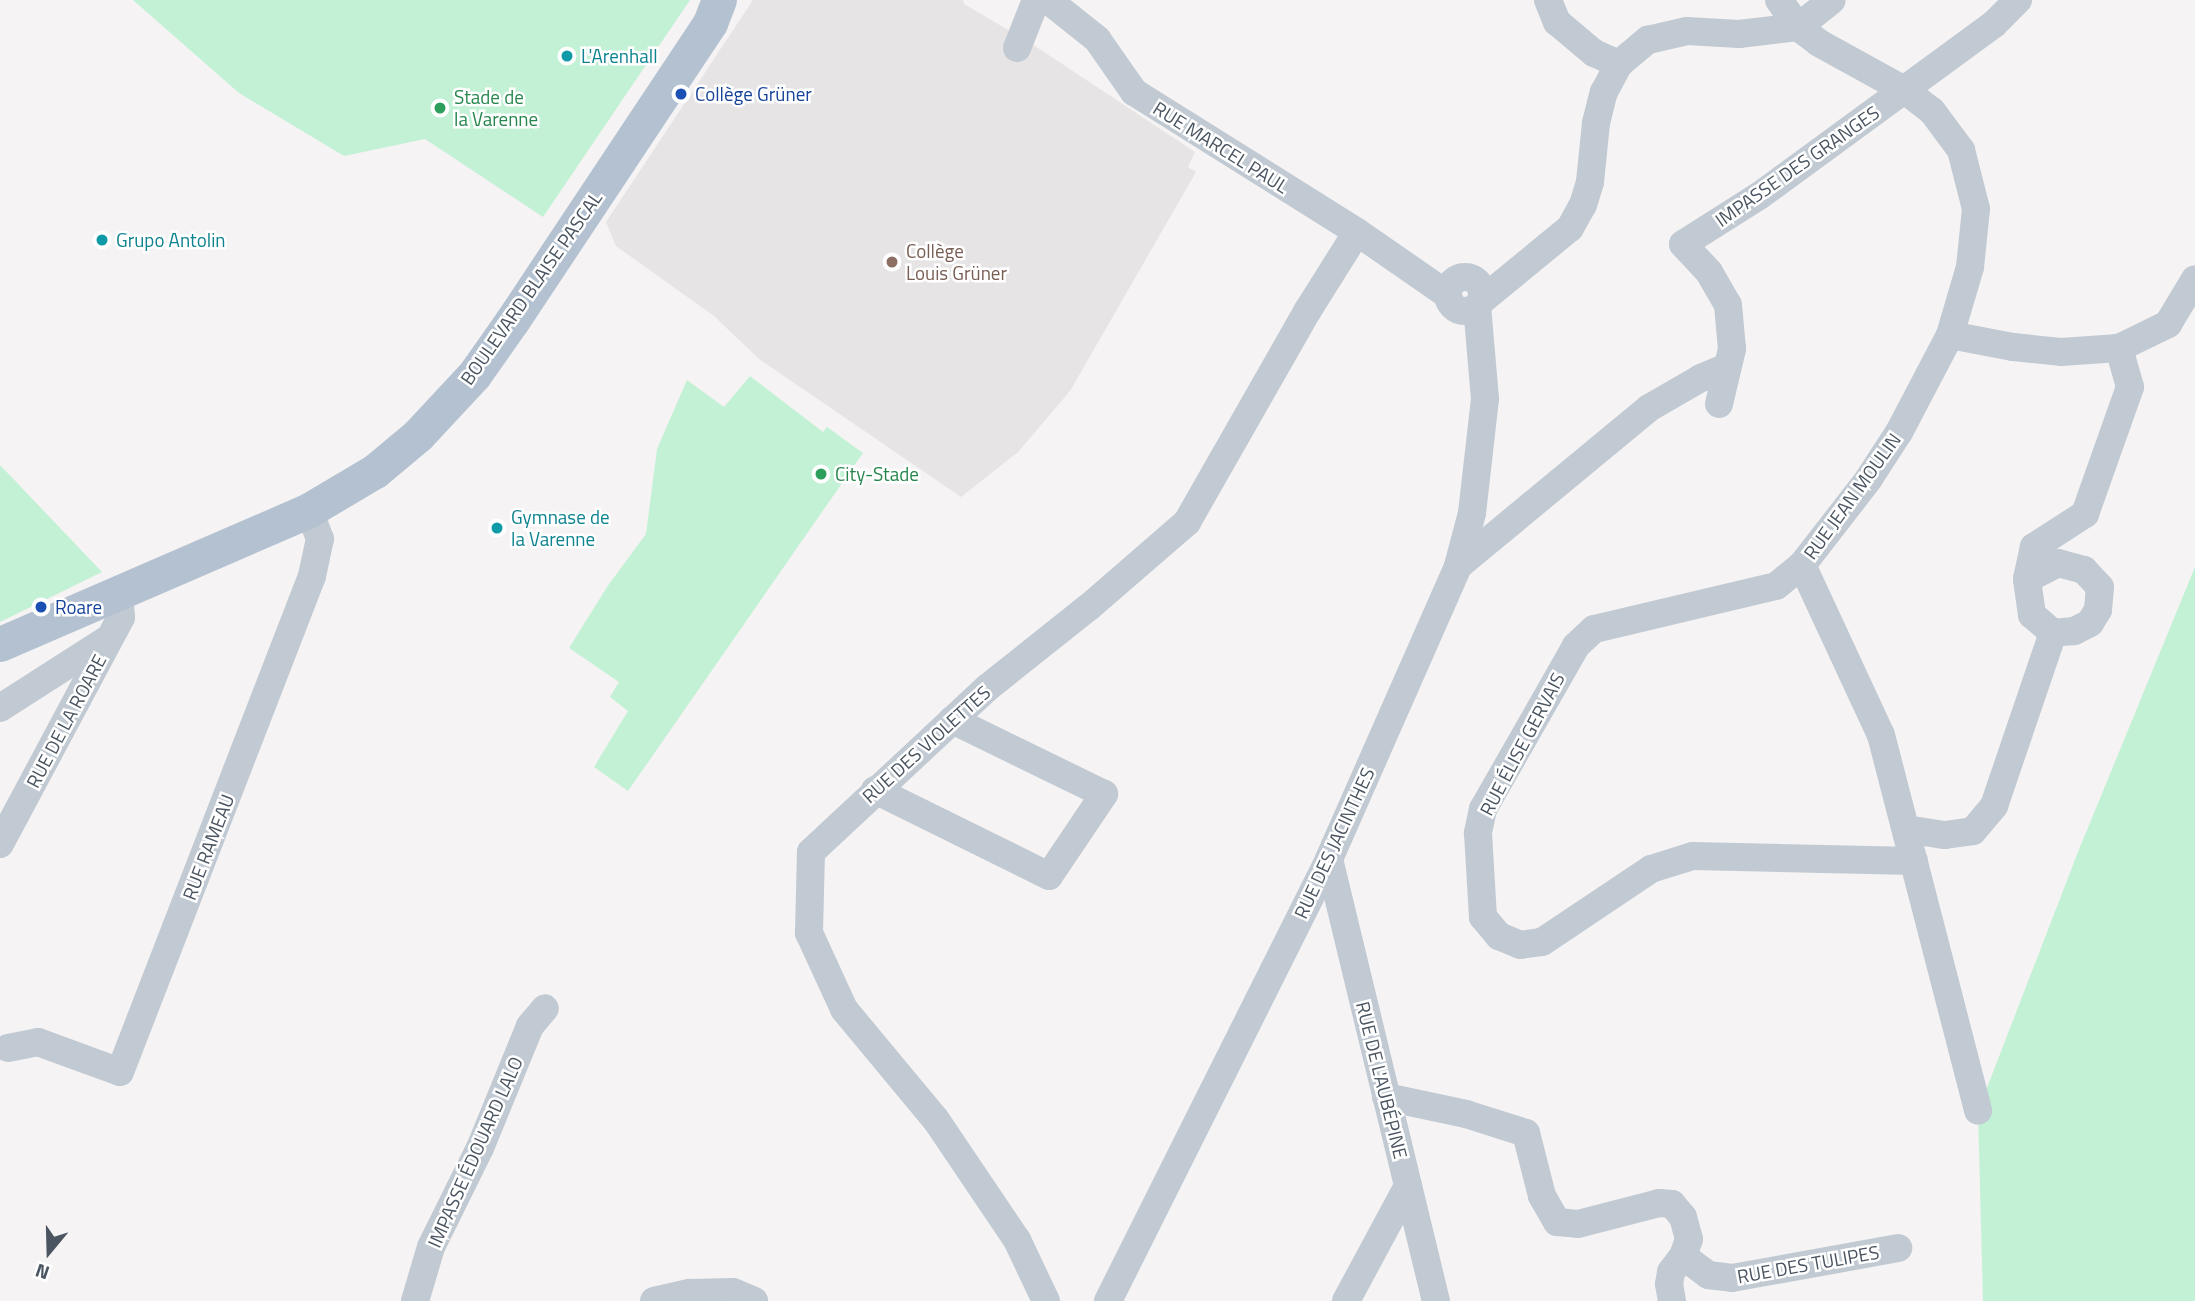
<!DOCTYPE html>
<html>
<head>
<meta charset="utf-8">
<style>
  body { margin:0 }
  #map { position:relative; width:2195px; height:1301px; overflow:hidden; background:#f5f3f3; font-family:"Titillium Web",sans-serif }
  div>[style] { position:absolute }
  .education>* { inset:0; background:#e6e4e5 }
  .green>* { inset:0; background:#c3f1d5 }
  .minor>* { height:28px; margin:-14px; padding:0 14px; transform-origin:14px; border-radius:14px; background:#c1c9d2 }
  .minor>.ring { margin:-14px; padding:0; box-sizing:content-box; background:none; border:28px solid #c1c9d2; border-radius:50% }
  .major>* { height:35px; margin:-17.5px; padding:0 17.5px; transform-origin:17.5px; border-radius:17.5px; background:#b3c1d1 }
  .dots>* { width:19px; height:19px; translate:-50% -50%; box-sizing:border-box; border:4px solid #fff; border-radius:50% }
  span { translate:-50% -50%; white-space:nowrap; text-align:center; line-height:1.15; -webkit-text-stroke:5px #fff; paint-order:stroke }
  .culture-label { font-size:19px; color:#0d838f }
  .left { translate:0 -50%; text-align:left }
  .transit-label { font-size:19px; color:#164399 }
  .leisure-label { font-size:19px; color:#27864d }
  .street-label { font-size:19px; color:#4a5561 }
  .education-label { font-size:19px; color:#785e54 }
  .north { position:absolute; left:14px; top:1217px; width:70px; height:70px; -webkit-text-stroke:5px #fff; paint-order:stroke; rotate:199deg; font-size:19px; font-weight:700; line-height:28px; text-align:center; color:#4a5561 }
  .north::after { content:''; display:block; margin:auto; width:24px; height:32px; background:#4a5561; clip-path:polygon(50% 0,100% 100%,50% 72%,0 100%) }
</style>
</head>
<body>
<div id="map">
  <div class="education">
    <i style="clip-path:polygon(753px 0,963px 0,964px 4px,1032px 44px,1195px 152px,1188px 167px,1196px 172px,1070px 391px,1018px 452px,961px 497px,759px 359px,714px 316px,616px 246px,606px 222px)"></i>
  </div>
  <div class="green">
    <i style="clip-path:polygon(133px 0,690px 0,543px 217px,425px 139px,344px 156px,239px 93px)"></i>
    <i style="clip-path:polygon(750px 376px,823px 432px,827px 427px,863px 453px,628px 791px,594px 767px,628px 711px,610px 697px,619px 682px,569px 648px,607px 587px,646px 534px,657px 449px,687px 380px,724px 407px)"></i>
    <i style="clip-path:polygon(0 465px,102px 572px,0 622px)"></i>
    <i style="clip-path:polygon(2195px 567px,2195px 1301px,1983px 1301px,1978px 1111px,2078px 852px)"></i>
  </div>
  <div class="minor">
    <i style="left:1048px;top:0;width:63px;rotate:38.5deg"></i>
    <i style="left:1097px;top:39px;width:65px;rotate:55.1deg"></i>
    <i style="left:1134px;top:92px;width:263px;rotate:32.1deg"></i>
    <i style="left:1357px;top:232px;width:111px;rotate:34.7deg"></i>
    <i style="left:1548px;top:0;width:24px;rotate:68deg"></i>
    <i style="left:1557px;top:22px;width:48px;rotate:40deg"></i>
    <i style="left:1594px;top:53px;width:27px;rotate:24deg"></i>
    <i style="left:1779px;top:0;width:33px;rotate:55deg"></i>
    <i style="left:1798px;top:27px;width:26px;rotate:37deg"></i>
    <i style="left:1819px;top:43px;width:99px;rotate:28.9deg"></i>
    <i style="left:1906px;top:91px;width:33px;rotate:38deg"></i>
    <i style="left:1932px;top:111px;width:49px;rotate:53.4deg"></i>
    <i style="left:1961px;top:150px;width:61px;rotate:75.7deg"></i>
    <i style="left:1976px;top:209px;width:58px;rotate:95.9deg"></i>
    <i style="left:1970px;top:267px;width:71px;rotate:106.4deg"></i>
    <i style="left:1950px;top:335px;width:110px;rotate:117.7deg"></i>
    <i style="left:1899px;top:432px;width:57px;rotate:122.9deg"></i>
    <i style="left:1868px;top:480px;width:108px;rotate:127.8deg"></i>
    <i style="left:1802px;top:565px;width:187px;rotate:65.1deg"></i>
    <i style="left:1881px;top:735px;width:388px;rotate:75.5deg"></i>
    <i style="left:1017px;top:48px;width:52px;rotate:-68.4deg"></i>
    <i class="ring" style="left:1448px;top:277px;width:6px;height:6px"></i>
    <i style="left:1481px;top:301px;width:115px;rotate:-39.4deg"></i>
    <i style="left:1570px;top:228px;width:26px;rotate:-61deg"></i>
    <i style="left:1583px;top:205px;width:24px;rotate:-73deg"></i>
    <i style="left:1590px;top:182px;width:59px;rotate:-84.2deg"></i>
    <i style="left:1596px;top:123px;width:32px;rotate:-76deg"></i>
    <i style="left:1604px;top:92px;width:32px;rotate:-62deg"></i>
    <i style="left:1619px;top:64px;width:38px;rotate:-40deg"></i>
    <i style="left:1648px;top:40px;width:40px;rotate:-13deg"></i>
    <i style="left:1687px;top:31px;width:52px;rotate:3.3deg"></i>
    <i style="left:1739px;top:34px;width:59px;rotate:-6.8deg"></i>
    <i style="left:1798px;top:27px;width:43px;rotate:-38.5deg"></i>
    <i style="left:1950px;top:335px;width:64px;rotate:10.8deg"></i>
    <i style="left:2013px;top:347px;width:48px;rotate:5.9deg"></i>
    <i style="left:2061px;top:352px;width:58px;rotate:-3.9deg"></i>
    <i style="left:2119px;top:348px;width:55px;rotate:-26.1deg"></i>
    <i style="left:2168px;top:324px;width:52px;rotate:-59deg"></i>
    <i style="left:1719px;top:404px;width:57px;rotate:-76.7deg"></i>
    <i style="left:1732px;top:349px;width:44px;rotate:-95.2deg"></i>
    <i style="left:1728px;top:305px;width:38px;rotate:-120deg"></i>
    <i style="left:1709px;top:272px;width:38px;rotate:-133deg"></i>
    <i style="left:1683px;top:244px;width:90px;rotate:-32.3deg"></i>
    <i style="left:1759px;top:196px;width:291px;rotate:-36.2deg"></i>
    <i style="left:1994px;top:24px;width:34px;rotate:-45deg"></i>
    <i style="left:1802px;top:565px;width:33px;rotate:141deg"></i>
    <i style="left:1776px;top:586px;width:187px;rotate:166.7deg"></i>
    <i style="left:1594px;top:629px;width:25px;rotate:137deg"></i>
    <i style="left:1576px;top:646px;width:188px;rotate:119.7deg"></i>
    <i style="left:1483px;top:809px;width:25px;rotate:102deg"></i>
    <i style="left:1478px;top:833px;width:84px;rotate:86.6deg"></i>
    <i style="left:1483px;top:917px;width:25px;rotate:50deg"></i>
    <i style="left:1499px;top:936px;width:23px;rotate:23deg"></i>
    <i style="left:1520px;top:945px;width:22px;rotate:-8deg"></i>
    <i style="left:1542px;top:942px;width:131px;rotate:-33.8deg"></i>
    <i style="left:1651px;top:869px;width:44px;rotate:-17.2deg"></i>
    <i style="left:1693px;top:856px;width:221px;rotate:1.3deg"></i>
    <i style="left:1458px;top:566px;width:248px;rotate:-39.6deg"></i>
    <i style="left:1649px;top:408px;width:60px;rotate:-30deg"></i>
    <i style="left:1701px;top:378px;width:28px;rotate:-23deg"></i>
    <i style="left:2027px;top:579px;width:35px;rotate:-27deg"></i>
    <i style="left:2058px;top:563px;width:27px;rotate:15deg"></i>
    <i style="left:2084px;top:570px;width:23px;rotate:47deg"></i>
    <i style="left:2100px;top:587px;width:23px;rotate:95deg"></i>
    <i style="left:2098px;top:610px;width:15px;rotate:122deg"></i>
    <i style="left:2090px;top:623px;width:18px;rotate:153deg"></i>
    <i style="left:2074px;top:631px;width:21px;rotate:175deg"></i>
    <i style="left:0;top:708px;width:128px;rotate:-32.6deg"></i>
    <i style="left:875px;top:790px;width:194px;rotate:26.3deg"></i>
    <i style="left:1049px;top:876px;width:99px;rotate:-56.1deg"></i>
    <i style="left:1104px;top:794px;width:169px;rotate:-154deg"></i>
    <i style="left:1906px;top:829px;width:39px;rotate:9deg"></i>
    <i style="left:1945px;top:835px;width:28px;rotate:-8deg"></i>
    <i style="left:1973px;top:831px;width:33px;rotate:-50deg"></i>
    <i style="left:1994px;top:806px;width:183px;rotate:-71.2deg"></i>
    <i style="left:2053px;top:633px;width:28px;rotate:-139deg"></i>
    <i style="left:2032px;top:615px;width:36px;rotate:-98deg"></i>
    <i style="left:2027px;top:579px;width:33px;rotate:-78deg"></i>
    <i style="left:2034px;top:547px;width:61px;rotate:-32.9deg"></i>
    <i style="left:2085px;top:514px;width:135px;rotate:-70.5deg"></i>
    <i style="left:2130px;top:387px;width:41px;rotate:-105.8deg"></i>
    <i style="left:0;top:844px;width:257px;rotate:-61.9deg"></i>
    <i style="left:121px;top:617px;width:23px;rotate:-95deg"></i>
    <i style="left:1329px;top:859px;width:455px;rotate:76.4deg"></i>
    <i style="left:8px;top:1048px;width:31px;rotate:-11deg"></i>
    <i style="left:38px;top:1042px;width:87px;rotate:20.1deg"></i>
    <i style="left:120px;top:1072px;width:532px;rotate:-68.84deg"></i>
    <i style="left:312px;top:576px;width:38px;rotate:-78deg"></i>
    <i style="left:320px;top:539px;width:31px;rotate:-111deg"></i>
    <i style="left:1386px;top:1097px;width:82px;rotate:12deg"></i>
    <i style="left:1466px;top:1114px;width:63px;rotate:17.6deg"></i>
    <i style="left:1526px;top:1133px;width:65px;rotate:75.7deg"></i>
    <i style="left:1542px;top:1196px;width:30px;rotate:60deg"></i>
    <i style="left:1557px;top:1222px;width:21px;rotate:5deg"></i>
    <i style="left:1578px;top:1224px;width:84px;rotate:-14.5deg"></i>
    <i style="left:1659px;top:1203px;width:13px;rotate:4deg"></i>
    <i style="left:1672px;top:1204px;width:17px;rotate:50deg"></i>
    <i style="left:1683px;top:1217px;width:23px;rotate:75deg"></i>
    <i style="left:1689px;top:1239px;width:18px;rotate:109deg"></i>
    <i style="left:1683px;top:1256px;width:20px;rotate:127deg"></i>
    <i style="left:1671px;top:1272px;width:12px;rotate:99deg"></i>
    <i style="left:1669px;top:1284px;width:17px;rotate:80deg"></i>
    <i style="left:1683px;top:1256px;width:31px;rotate:37deg"></i>
    <i style="left:1708px;top:1275px;width:24px;rotate:7deg"></i>
    <i style="left:1732px;top:1278px;width:169px;rotate:-10.2deg"></i>
    <i style="left:415px;top:1301px;width:56px;rotate:-73.5deg"></i>
    <i style="left:431px;top:1247px;width:110px;rotate:-63.7deg"></i>
    <i style="left:480px;top:1148px;width:132px;rotate:-67.7deg"></i>
    <i style="left:530px;top:1026px;width:23px;rotate:-50deg"></i>
    <i style="left:654px;top:1301px;width:37px;rotate:-13deg"></i>
    <i style="left:690px;top:1293px;width:43px;rotate:-1.3deg"></i>
    <i style="left:733px;top:1292px;width:23px;rotate:23deg"></i>
    <i style="left:1046px;top:1301px;width:68px;rotate:-115.4deg"></i>
    <i style="left:1017px;top:1240px;width:145px;rotate:-124deg"></i>
    <i style="left:936px;top:1120px;width:144px;rotate:-129.7deg"></i>
    <i style="left:844px;top:1009px;width:84px;rotate:-114.7deg"></i>
    <i style="left:809px;top:933px;width:81px;rotate:-88.6deg"></i>
    <i style="left:811px;top:852px;width:241px;rotate:-43deg"></i>
    <i style="left:987px;top:688px;width:130px;rotate:-38.5deg"></i>
    <i style="left:1089px;top:607px;width:130px;rotate:-40.9deg"></i>
    <i style="left:1187px;top:522px;width:244px;rotate:-60.3deg"></i>
    <i style="left:1308px;top:310px;width:92px;rotate:-57.9deg"></i>
    <i style="left:1108px;top:1301px;width:494px;rotate:-63.4deg"></i>
    <i style="left:1329px;top:859px;width:320px;rotate:-66.2deg"></i>
    <i style="left:1458px;top:566px;width:55px;rotate:-75.2deg"></i>
    <i style="left:1472px;top:513px;width:115px;rotate:-83.5deg"></i>
    <i style="left:1485px;top:399px;width:93px;rotate:-94.9deg"></i>
    <i style="left:1346px;top:1301px;width:131px;rotate:-61.7deg"></i>
  </div>
  <div class="major">
    <i style="left:0;top:644px;width:337px;rotate:-23.4deg"></i>
    <i style="left:309px;top:510px;width:77px;rotate:-30.6deg"></i>
    <i style="left:375px;top:471px;width:56px;rotate:-39.9deg"></i>
    <i style="left:418px;top:435px;width:82px;rotate:-47deg"></i>
    <i style="left:474px;top:375px;width:66px;rotate:-54.9deg"></i>
    <i style="left:512px;top:321px;width:358px;rotate:-56.4deg"></i>
    <i style="left:710px;top:23px;width:25px;rotate:-69deg"></i>
  </div>
  <div class="dots">
    <i style="left:567px;top:56px;background:#0f9aa8"></i>
    <i style="left:681px;top:94px;background:#1a4fb4"></i>
    <i style="left:440px;top:108px;background:#2e9e5b"></i>
    <i style="left:102px;top:240px;background:#0f9aa8"></i>
    <i style="left:892px;top:262px;background:#8d6e63"></i>
    <i style="left:821px;top:474px;background:#2e9e5b"></i>
    <i style="left:497px;top:528px;background:#0f9aa8"></i>
    <i style="left:41px;top:607px;background:#1a4fb4"></i>
  </div>
  <div class="culture-label">
    <span class="left" style="left:581px;top:56px">L'Arenhall</span>
    <span class="left" style="left:116px;top:240px">Grupo Antolin</span>
    <span class="left" style="left:511px;top:528px">Gymnase de<br>la Varenne</span>
  </div>
  <div class="transit-label">
    <span class="left" style="left:695px;top:94px">Collège Grüner</span>
    <span class="left" style="left:55px;top:607px">Roare</span>
  </div>
  <div class="leisure-label">
    <span class="left" style="left:454px;top:108px">Stade de<br>la Varenne</span>
    <span class="left" style="left:835px;top:474px">City-Stade</span>
  </div>
  <div class="street-label">
    <span style="left:1221px;top:147px;rotate:32deg">RUE MARCEL PAUL</span>
    <span style="left:1797px;top:166px;rotate:-35deg">IMPASSE DES GRANGES</span>
    <span style="left:531px;top:288px;rotate:-55deg">BOULEVARD BLAISE PASCAL</span>
    <span style="left:1852px;top:496px;rotate:-54deg">RUE JEAN MOULIN</span>
    <span style="left:66px;top:721px;rotate:-62deg">RUE DE LA ROARE</span>
    <span style="left:926px;top:744px;rotate:-42deg">RUE DES VIOLETTES</span>
    <span style="left:1522px;top:744px;rotate:-62deg">RUE ÉLISE GERVAIS</span>
    <span style="left:1334px;top:843px;rotate:-65deg">RUE DES JACINTHES</span>
    <span style="left:208px;top:847px;rotate:-69deg">RUE RAMEAU</span>
    <span style="left:1382px;top:1080px;rotate:76deg">RUE DE L'AUBÉPINE</span>
    <span style="left:475px;top:1152px;rotate:-66deg">IMPASSE ÉDOUARD LALO</span>
    <span style="left:1808px;top:1264px;rotate:-10deg">RUE DES TULIPES</span>
  </div>
  <div class="education-label">
    <span class="left" style="left:906px;top:262px">Collège<br>Louis Grüner</span>
  </div>
  <div class="north">N</div>
</div>
</body>
</html>
